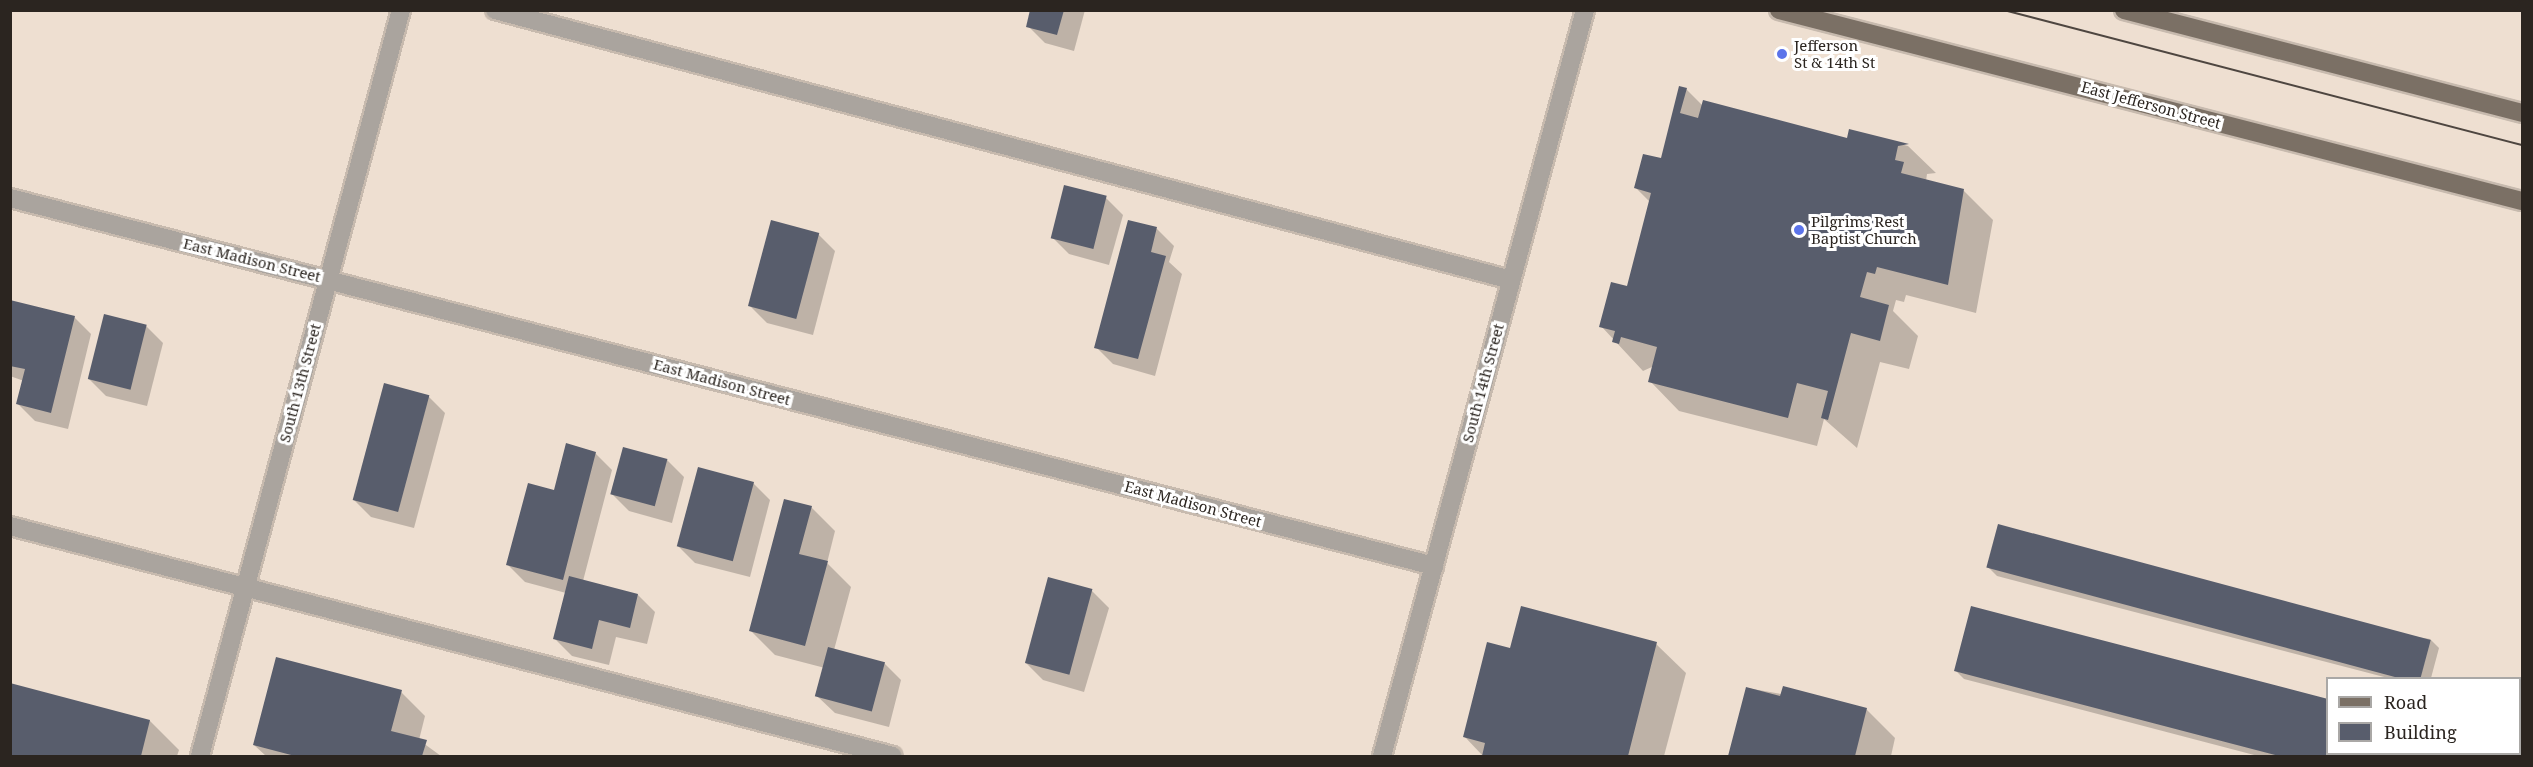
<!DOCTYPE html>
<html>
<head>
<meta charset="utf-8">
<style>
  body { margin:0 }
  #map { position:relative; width:2533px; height:767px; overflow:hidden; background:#eedfd1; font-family:"Noto Serif",serif }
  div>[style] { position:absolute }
  .shadow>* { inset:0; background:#0003 }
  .building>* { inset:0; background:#585d6c; transform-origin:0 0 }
  .roads { filter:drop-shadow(2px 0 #c7baae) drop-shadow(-2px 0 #c7baae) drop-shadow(0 2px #c7baae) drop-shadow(0 -2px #c7baae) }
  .minor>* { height:18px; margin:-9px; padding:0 9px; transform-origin:9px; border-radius:9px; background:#aaa49e }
  .major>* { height:18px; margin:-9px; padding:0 9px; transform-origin:9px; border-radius:9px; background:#7b7065 }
  .tram>* { height:1.5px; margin:-0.75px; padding:0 0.75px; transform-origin:0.75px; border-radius:0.75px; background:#4e4640 }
  .dots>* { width:16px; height:16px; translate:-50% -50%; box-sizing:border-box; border:3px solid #fff; border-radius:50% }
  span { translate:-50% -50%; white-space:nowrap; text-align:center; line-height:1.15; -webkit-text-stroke:6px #fff; paint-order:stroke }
  .poi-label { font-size:15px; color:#2b2520 }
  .left { translate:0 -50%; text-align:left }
  .street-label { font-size:15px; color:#2b2520 }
  .frame { position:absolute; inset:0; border:12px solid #2b2520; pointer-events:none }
  .legend { position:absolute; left:2326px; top:677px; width:195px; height:78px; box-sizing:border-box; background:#fff; border:2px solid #aaa8a6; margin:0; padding:8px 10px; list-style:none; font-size:18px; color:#2b2520 }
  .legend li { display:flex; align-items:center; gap:12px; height:30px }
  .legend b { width:30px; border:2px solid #aaa8a6 }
</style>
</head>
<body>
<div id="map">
  <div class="shadow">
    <i style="clip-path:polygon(1032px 10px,1085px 10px,1074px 51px,1045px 43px,1028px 26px)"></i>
    <i style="clip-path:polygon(1686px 89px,1703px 106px,1848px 140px,1850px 131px,1908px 146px,1936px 173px,1927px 174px,1926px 181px,1964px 191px,1993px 220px,1976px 313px,1906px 295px,1904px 302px,1896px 300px,1893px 311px,1918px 336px,1909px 369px,1880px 362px,1857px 448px,1824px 419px,1817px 446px,1679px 411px,1650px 381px,1654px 366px,1643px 371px,1601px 326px,1628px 288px,1650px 202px,1636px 188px,1662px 159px)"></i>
    <i style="clip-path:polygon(1106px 198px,1123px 215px,1109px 265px,1069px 254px,1052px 237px)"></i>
    <i style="clip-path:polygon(1129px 221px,1157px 229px,1174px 246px,1169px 262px,1182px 274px,1155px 376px,1113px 364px,1096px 347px)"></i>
    <i style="clip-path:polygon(818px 234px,835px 251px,813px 335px,767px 323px,750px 306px)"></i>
    <i style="clip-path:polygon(10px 301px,74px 317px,91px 334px,68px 429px,35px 421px,18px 404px,24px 381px,10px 376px)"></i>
    <i style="clip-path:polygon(146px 326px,163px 343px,147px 406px,106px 396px,89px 379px)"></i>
    <i style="clip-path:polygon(428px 396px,445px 413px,414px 528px,371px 517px,354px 500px)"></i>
    <i style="clip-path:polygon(595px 453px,612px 470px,583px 581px,638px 595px,655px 612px,647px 644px,616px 637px,609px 665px,572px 656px,555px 639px,566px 593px,525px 582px,508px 565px,555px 492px)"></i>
    <i style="clip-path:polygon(667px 460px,684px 477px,672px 523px,629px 511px,612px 494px)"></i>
    <i style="clip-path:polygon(753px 483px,770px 500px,750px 577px,695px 563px,678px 546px)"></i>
    <i style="clip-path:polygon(811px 507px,835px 531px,827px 563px,851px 587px,834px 650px,884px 663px,901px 680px,889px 727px,835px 713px,817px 696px,825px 668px,775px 655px,751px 631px)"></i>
    <i style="clip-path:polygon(1988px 567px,2430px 639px,2439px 648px,2431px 678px,2388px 678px,1997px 576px)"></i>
    <i style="clip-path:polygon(1091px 590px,1109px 608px,1084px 692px,1043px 680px,1025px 662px)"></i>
    <i style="clip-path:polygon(1656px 644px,1686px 673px,1664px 756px,1483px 756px,1464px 736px,1511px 650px)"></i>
    <i style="clip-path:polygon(1956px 671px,2328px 754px,2418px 754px,2258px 756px,1964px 679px)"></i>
    <i style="clip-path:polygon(10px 684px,150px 721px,179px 750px,177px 756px,10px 756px)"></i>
    <i style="clip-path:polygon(1747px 688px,1866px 709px,1895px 738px,1891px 756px,1729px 756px)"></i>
    <i style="clip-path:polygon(401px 692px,425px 716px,419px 740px,441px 756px,266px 756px,254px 745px)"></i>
  </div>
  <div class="building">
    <i style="clip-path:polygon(1030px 10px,1064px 10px,1057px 35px,1026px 27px)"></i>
    <i style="clip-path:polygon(1679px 86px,1687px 88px,1680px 113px,1698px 118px,1703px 100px,1847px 138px,1849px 129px,1909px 144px,1898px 146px,1895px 160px,1904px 162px,1901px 173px,1964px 189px,1948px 285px,1877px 267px,1875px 274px,1867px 272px,1860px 297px,1889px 305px,1880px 341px,1851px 333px,1828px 420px,1821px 418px,1828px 391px,1797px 383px,1788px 418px,1648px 382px,1657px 347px,1621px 337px,1619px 344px,1612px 342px,1615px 331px,1599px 327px,1611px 282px,1627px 286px,1651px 193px,1634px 188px,1643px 154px,1661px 158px)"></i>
    <i style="left:1064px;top:185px;width:44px;height:55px;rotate:14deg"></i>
    <i style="left:771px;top:220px;width:50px;height:89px;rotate:15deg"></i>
    <i style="clip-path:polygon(1128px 220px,1157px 227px,1151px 252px,1166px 256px,1138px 359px,1094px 348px)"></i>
    <i style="clip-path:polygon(10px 300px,75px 316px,51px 413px,16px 404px,25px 369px,10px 366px)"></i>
    <i style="left:104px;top:314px;width:44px;height:67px;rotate:14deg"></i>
    <i style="left:384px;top:383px;width:47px;height:121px;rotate:15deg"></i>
    <i style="clip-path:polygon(566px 443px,596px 452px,563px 580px,506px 565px,528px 483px,554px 490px)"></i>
    <i style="left:623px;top:447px;width:46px;height:49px;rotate:15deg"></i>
    <i style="left:698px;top:467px;width:58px;height:82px;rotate:15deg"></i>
    <i style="clip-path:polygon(784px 499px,812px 506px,799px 554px,828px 561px,805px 646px,749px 631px)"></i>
    <i style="left:1998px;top:524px;width:448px;height:45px;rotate:15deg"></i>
    <i style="clip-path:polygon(569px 576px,638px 594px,630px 628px,599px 620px,592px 649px,553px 639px)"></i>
    <i style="left:1048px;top:577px;width:46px;height:89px;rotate:15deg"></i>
    <i style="clip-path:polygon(1521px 606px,1657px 642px,1628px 756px,1482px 756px,1485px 743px,1463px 737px,1487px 642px,1510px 648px)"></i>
    <i style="clip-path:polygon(1971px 606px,2328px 699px,2328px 754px,2406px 756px,2279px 756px,1954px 671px)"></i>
    <i style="left:828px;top:647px;width:59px;height:51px;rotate:15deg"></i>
    <i style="clip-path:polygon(276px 657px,402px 690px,391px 731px,427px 740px,422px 756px,295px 756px,253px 745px)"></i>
    <i style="clip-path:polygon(10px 683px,150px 720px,141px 756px,10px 756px)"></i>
    <i style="clip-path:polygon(1783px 686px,1867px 708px,1855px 756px,1728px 756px,1746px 687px,1780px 696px)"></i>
  </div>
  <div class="roads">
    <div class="minor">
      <i style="left:495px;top:10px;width:1051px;rotate:14.88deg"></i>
      <i style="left:10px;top:198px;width:1471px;rotate:14.49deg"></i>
      <i style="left:10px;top:526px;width:912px;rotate:14.6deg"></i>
      <i style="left:200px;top:756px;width:773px;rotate:-74.92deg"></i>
      <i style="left:1382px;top:756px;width:773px;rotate:-74.78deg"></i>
    </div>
    <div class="major">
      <i style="left:1779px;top:10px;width:767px;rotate:14.42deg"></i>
      <i style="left:2124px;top:10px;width:411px;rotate:14.5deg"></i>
    </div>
  </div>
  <div class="tram">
    <i style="left:2004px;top:10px;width:535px;rotate:14.61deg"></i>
  </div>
  <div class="dots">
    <i style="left:1782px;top:54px;background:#5b73ea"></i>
    <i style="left:1799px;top:230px;background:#5b73ea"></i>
  </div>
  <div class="poi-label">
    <span class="left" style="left:1794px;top:54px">Jefferson<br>St &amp; 14th St</span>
    <span class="left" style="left:1811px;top:230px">Pilgrims Rest<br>Baptist Church</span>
  </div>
  <div class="street-label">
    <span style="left:2151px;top:105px;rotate:15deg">East Jefferson Street</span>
    <span style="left:252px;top:260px;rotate:14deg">East Madison Street</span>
    <span style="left:722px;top:382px;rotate:15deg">East Madison Street</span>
    <span style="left:300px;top:383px;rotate:-75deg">South 13th Street</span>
    <span style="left:1483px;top:383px;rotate:-75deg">South 14th Street</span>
    <span style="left:1193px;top:504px;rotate:15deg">East Madison Street</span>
  </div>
  <div class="frame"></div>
  <ul class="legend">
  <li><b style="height:8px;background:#7b7065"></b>Road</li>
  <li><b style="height:16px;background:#585d6c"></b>Building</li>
  </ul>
</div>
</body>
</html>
